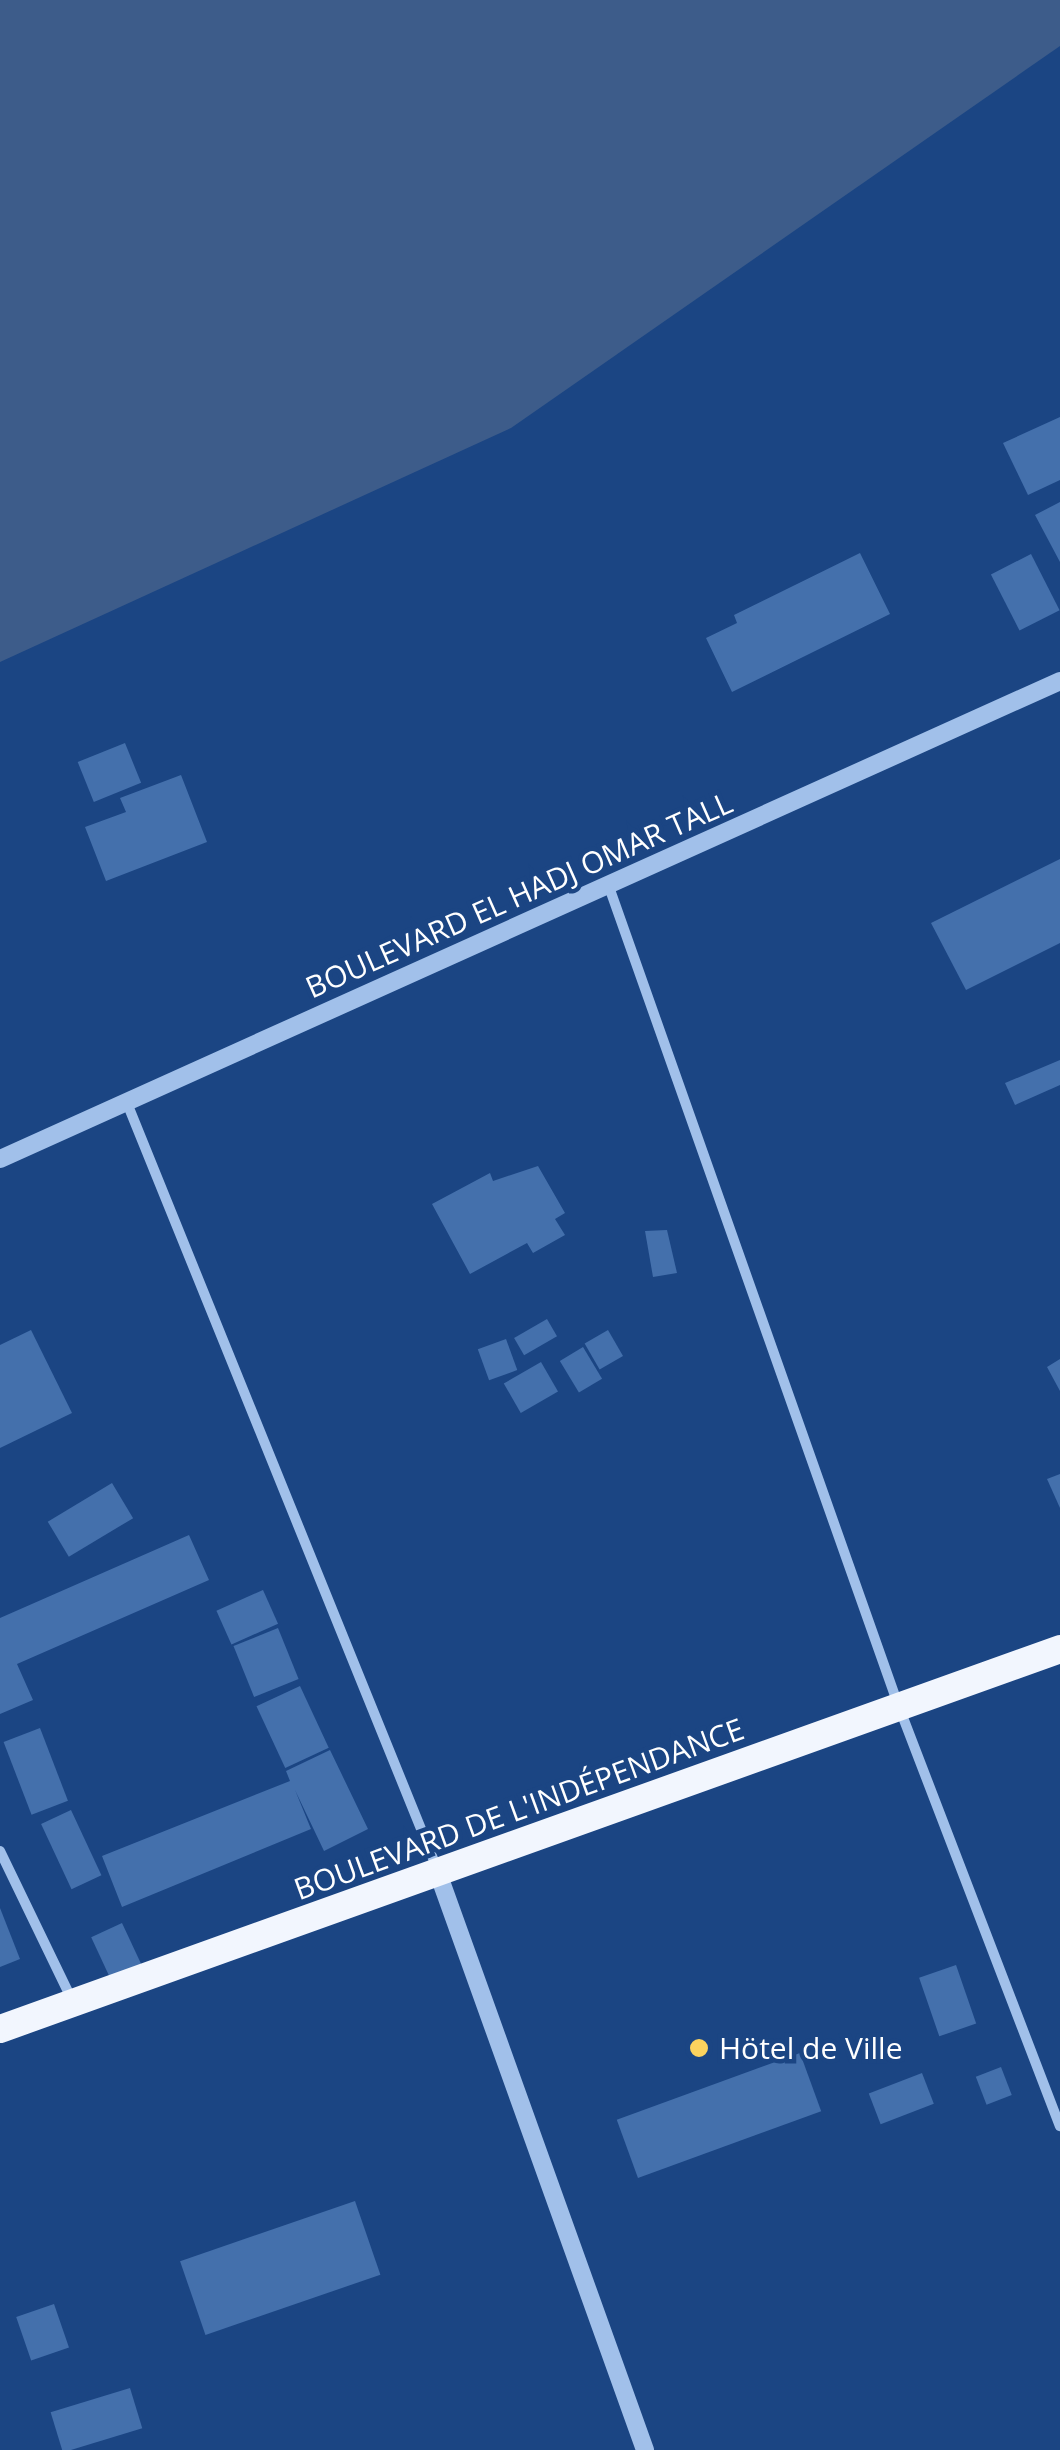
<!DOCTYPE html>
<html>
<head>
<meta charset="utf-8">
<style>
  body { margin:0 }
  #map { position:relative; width:1060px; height:2450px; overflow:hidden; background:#1b4583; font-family:"Open Sans",sans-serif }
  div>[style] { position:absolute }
  .water>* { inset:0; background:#3d5c8a }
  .building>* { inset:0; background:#4470ac; transform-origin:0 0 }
  .minor>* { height:10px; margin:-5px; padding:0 5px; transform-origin:5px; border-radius:5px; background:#a1c0ea }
  .tertiary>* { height:18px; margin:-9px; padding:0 9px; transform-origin:9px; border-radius:9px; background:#a1c0ea }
  .trunk>* { height:28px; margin:-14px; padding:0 14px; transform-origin:14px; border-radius:14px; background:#f2f6fe }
  .dots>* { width:28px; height:28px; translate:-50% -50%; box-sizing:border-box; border:5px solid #1b4583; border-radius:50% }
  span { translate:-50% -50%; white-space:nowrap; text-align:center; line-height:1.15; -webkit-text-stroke:9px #1b4583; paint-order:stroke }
  .street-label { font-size:30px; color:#fff }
  .poi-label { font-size:30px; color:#fff }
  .left { translate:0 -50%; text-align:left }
</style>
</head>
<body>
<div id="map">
  <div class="water">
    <i style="clip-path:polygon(0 0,1060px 0,1060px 46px,511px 428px,0 662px)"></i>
  </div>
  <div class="building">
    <i style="clip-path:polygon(1060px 417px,1060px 480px,1028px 495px,1003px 443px)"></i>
    <i style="clip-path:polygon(1060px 502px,1060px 562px,1035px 515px)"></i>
    <i style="clip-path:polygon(860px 553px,890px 614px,732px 692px,706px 638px,737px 623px,734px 615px)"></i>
    <i style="left:1031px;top:554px;width:63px;height:45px;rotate:63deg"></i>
    <i style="left:125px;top:743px;width:43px;height:51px;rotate:68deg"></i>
    <i style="clip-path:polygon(181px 775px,207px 842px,106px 881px,85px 827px,126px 812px,120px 798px)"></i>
    <i style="clip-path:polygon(1060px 859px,1060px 943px,966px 990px,931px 923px)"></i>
    <i style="clip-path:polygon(1060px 1060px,1060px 1085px,1015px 1105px,1005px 1083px)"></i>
    <i style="clip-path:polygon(538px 1166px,565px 1213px,555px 1219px,565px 1235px,533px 1253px,527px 1243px,470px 1274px,432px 1204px,490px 1173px,493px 1181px)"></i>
    <i style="clip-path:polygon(667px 1230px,677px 1273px,653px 1277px,645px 1231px)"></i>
    <i style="left:547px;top:1319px;width:20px;height:38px;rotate:60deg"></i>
    <i style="clip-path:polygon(31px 1330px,72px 1413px,0 1448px,0 1345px)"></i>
    <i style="left:608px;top:1330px;width:30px;height:27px;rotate:60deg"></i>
    <i style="left:506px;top:1339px;width:33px;height:30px;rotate:70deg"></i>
    <i style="left:583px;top:1347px;width:37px;height:27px;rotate:59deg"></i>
    <i style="clip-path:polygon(1060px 1359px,1060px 1391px,1047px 1367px)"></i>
    <i style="left:541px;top:1362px;width:34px;height:43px;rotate:60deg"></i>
    <i style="clip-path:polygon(1060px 1474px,1060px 1508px,1047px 1479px)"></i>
    <i style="left:112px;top:1483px;width:41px;height:75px;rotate:59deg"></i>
    <i style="clip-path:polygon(189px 1535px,209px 1580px,17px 1664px,33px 1700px,0 1714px,0 1618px)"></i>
    <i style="left:263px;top:1590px;width:37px;height:51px;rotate:66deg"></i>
    <i style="left:278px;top:1628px;width:55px;height:48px;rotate:68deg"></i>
    <i style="left:300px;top:1686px;width:68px;height:48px;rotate:65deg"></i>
    <i style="left:40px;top:1728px;width:78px;height:39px;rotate:69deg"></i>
    <i style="clip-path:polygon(330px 1750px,368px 1829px,324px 1851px,295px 1790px,311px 1829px,122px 1907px,102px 1856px,290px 1781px,286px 1771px)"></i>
    <i style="left:71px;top:1810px;width:72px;height:33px;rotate:65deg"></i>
    <i style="clip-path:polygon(0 1908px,20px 1959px,0 1967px)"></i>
    <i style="left:122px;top:1923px;width:47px;height:34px;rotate:65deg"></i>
    <i style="left:956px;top:1965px;width:62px;height:39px;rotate:71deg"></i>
    <i style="left:800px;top:2053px;width:62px;height:195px;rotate:70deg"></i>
    <i style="left:1001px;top:2067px;width:30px;height:27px;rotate:69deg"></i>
    <i style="left:922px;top:2073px;width:33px;height:57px;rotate:69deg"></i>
    <i style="left:355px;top:2201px;width:78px;height:185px;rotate:71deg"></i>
    <i style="left:54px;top:2304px;width:46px;height:40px;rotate:71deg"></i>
    <i style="left:130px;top:2388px;width:42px;height:83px;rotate:73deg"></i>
  </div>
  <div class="minor">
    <i style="left:608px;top:884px;width:873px;rotate:70.53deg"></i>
    <i style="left:899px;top:1707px;width:449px;rotate:69deg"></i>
    <i style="left:127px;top:1103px;width:829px;rotate:67.95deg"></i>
    <i style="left:0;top:1851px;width:168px;rotate:64.2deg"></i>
  </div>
  <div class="tertiary">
    <i style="left:0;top:1159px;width:1163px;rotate:-24.27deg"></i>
    <i style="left:438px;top:1873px;width:613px;rotate:70.26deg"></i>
  </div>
  <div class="trunk">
    <i style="left:0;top:2029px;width:1126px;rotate:-19.72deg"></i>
  </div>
  <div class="dots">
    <i style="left:699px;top:2048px;background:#fcd35e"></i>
  </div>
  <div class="street-label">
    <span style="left:519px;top:895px;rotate:-24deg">BOULEVARD EL HADJ OMAR TALL</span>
    <span style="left:519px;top:1809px;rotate:-20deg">BOULEVARD DE L'INDÉPENDANCE</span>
  </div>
  <div class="poi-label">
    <span class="left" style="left:719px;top:2048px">Hötel de Ville</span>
  </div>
</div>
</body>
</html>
